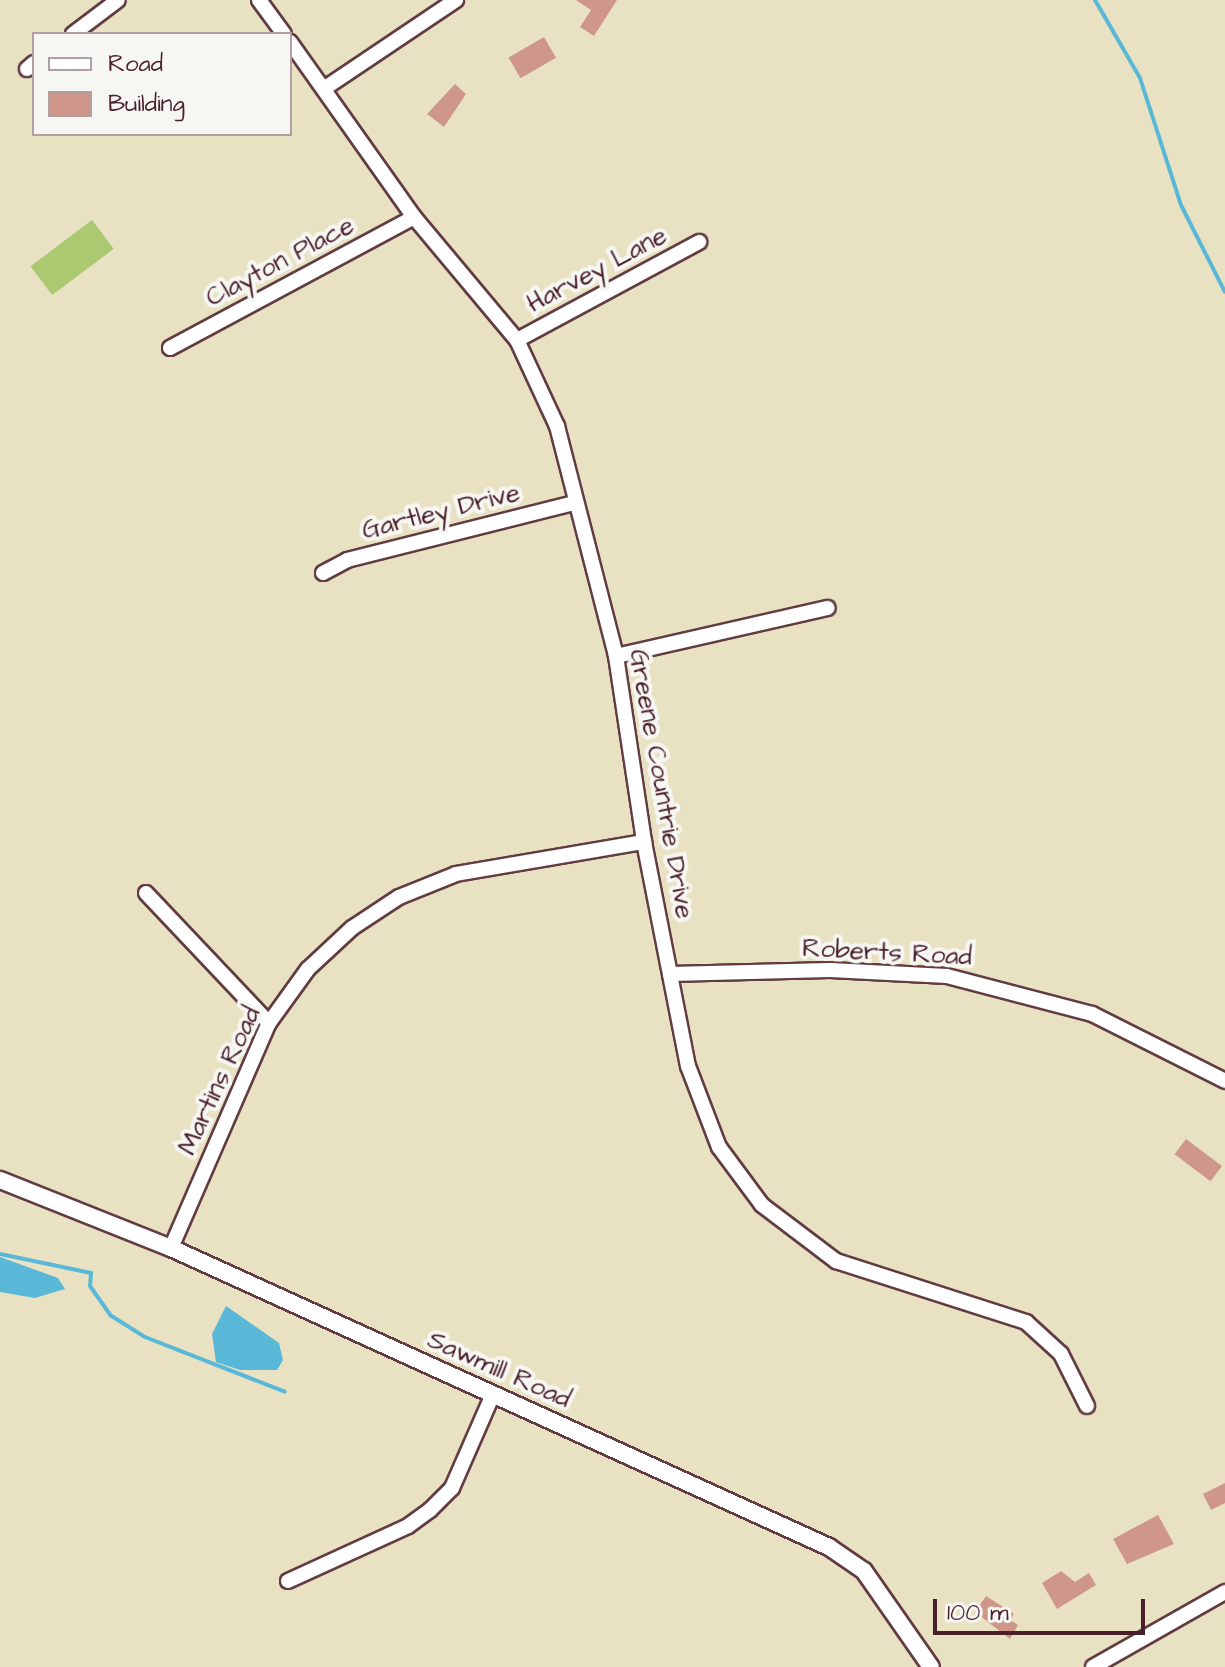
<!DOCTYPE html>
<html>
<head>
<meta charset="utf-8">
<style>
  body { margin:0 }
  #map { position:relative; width:1225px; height:1667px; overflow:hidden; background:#e8e2c2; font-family:"Architects Daughter",sans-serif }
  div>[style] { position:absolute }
  .green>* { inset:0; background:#aac971; transform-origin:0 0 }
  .water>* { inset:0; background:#59b8d8 }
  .stream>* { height:4px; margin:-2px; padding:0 2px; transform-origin:2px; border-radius:2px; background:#59b8d8 }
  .building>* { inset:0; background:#cf978a; transform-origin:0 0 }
  .roads { filter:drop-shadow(2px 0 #623c42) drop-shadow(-2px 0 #623c42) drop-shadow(0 2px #623c42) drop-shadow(0 -2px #623c42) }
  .minor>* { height:14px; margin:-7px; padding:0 7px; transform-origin:7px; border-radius:7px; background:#fff }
  .tertiary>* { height:16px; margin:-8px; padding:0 8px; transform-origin:8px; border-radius:8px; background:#fff }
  span { translate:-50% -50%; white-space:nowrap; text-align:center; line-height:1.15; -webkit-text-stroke:8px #f6f6f2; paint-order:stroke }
  .street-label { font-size:26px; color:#4a1f2b }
  .legend { position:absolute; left:32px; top:32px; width:260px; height:104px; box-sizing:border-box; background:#f6f6f2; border:2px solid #b1a0a2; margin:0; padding:10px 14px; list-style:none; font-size:24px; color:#4a1f2b }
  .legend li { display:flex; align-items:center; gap:16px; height:40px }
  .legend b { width:40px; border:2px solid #b1a0a2 }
  .scale { position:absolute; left:933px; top:1599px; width:212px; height:36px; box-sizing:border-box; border:4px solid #4a1f2b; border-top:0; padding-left:10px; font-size:24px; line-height:28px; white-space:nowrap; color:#4a1f2b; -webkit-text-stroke:6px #f6f6f2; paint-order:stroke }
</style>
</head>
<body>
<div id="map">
  <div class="green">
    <i style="left:92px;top:220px;width:36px;height:77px;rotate:53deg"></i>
  </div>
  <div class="water">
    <i style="clip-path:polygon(0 1257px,58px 1278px,65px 1289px,35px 1298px,0 1292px)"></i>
    <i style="clip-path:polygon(226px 1306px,279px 1343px,283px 1360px,277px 1370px,240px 1370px,216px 1362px,212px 1334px)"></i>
  </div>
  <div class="stream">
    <i style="left:1095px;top:0;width:90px;rotate:60deg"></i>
    <i style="left:1140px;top:78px;width:133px;rotate:72.1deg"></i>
    <i style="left:1181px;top:205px;width:97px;rotate:63.2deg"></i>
    <i style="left:0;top:1254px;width:93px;rotate:11.8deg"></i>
    <i style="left:91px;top:1273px;width:13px;rotate:94deg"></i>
    <i style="left:90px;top:1286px;width:35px;rotate:55deg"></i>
    <i style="left:110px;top:1315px;width:41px;rotate:32.2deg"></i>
    <i style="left:145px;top:1337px;width:150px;rotate:21.4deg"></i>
  </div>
  <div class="building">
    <i style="clip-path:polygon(576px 0,617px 0,594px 36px,580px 27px,591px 10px)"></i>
    <i style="left:544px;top:37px;width:24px;height:41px;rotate:60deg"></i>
    <i style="clip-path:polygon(455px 84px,466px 94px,444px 127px,427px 114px)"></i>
    <i style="left:1186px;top:1139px;width:45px;height:19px;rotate:37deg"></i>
    <i style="clip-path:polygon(1225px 1483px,1225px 1503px,1211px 1510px,1203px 1494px)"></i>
    <i style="clip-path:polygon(1158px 1515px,1174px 1544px,1127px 1564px,1113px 1539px)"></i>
    <i style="clip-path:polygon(1061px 1571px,1075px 1582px,1089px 1573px,1096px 1585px,1057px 1609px,1042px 1583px)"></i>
    <i style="clip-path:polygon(986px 1596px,1014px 1614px,1010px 1620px,1018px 1625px,1010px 1639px,975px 1612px)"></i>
  </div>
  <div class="roads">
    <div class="minor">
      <i style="left:259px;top:0;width:42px;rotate:53.7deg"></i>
      <i style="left:73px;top:34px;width:56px;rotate:-37.1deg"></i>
      <i style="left:290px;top:42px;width:214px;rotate:54.7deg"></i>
      <i style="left:414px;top:217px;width:160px;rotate:50.1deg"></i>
      <i style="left:517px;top:340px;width:95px;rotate:65.1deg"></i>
      <i style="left:557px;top:426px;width:237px;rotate:75.6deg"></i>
      <i style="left:616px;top:656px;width:188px;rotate:81.4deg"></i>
      <i style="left:644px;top:842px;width:228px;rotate:78.9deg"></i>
      <i style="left:688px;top:1066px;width:87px;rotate:69.1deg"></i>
      <i style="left:719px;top:1147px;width:72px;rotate:53.4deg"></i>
      <i style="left:762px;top:1205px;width:93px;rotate:37.1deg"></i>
      <i style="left:836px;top:1261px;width:200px;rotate:17.8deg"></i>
      <i style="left:1026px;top:1322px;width:47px;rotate:42.4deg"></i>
      <i style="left:1061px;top:1354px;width:58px;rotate:63.4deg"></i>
      <i style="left:27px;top:69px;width:9px;rotate:-41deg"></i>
      <i style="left:325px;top:88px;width:158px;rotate:-33.9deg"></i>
      <i style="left:517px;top:340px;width:207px;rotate:-28.3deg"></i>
      <i style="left:170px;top:348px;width:277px;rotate:-28.2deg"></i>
      <i style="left:323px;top:573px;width:27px;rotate:-28deg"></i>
      <i style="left:347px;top:560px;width:234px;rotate:-14.1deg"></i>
      <i style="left:616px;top:656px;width:217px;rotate:-12.8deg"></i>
      <i style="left:146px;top:893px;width:179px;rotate:46.6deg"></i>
      <i style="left:670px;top:974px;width:160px;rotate:-1.4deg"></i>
      <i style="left:830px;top:970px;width:117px;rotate:2.9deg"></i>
      <i style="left:947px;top:976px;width:150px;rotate:14.7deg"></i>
      <i style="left:1092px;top:1014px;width:149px;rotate:26.7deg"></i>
      <i style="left:171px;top:1248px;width:245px;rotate:-66.5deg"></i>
      <i style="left:269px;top:1023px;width:67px;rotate:-54.2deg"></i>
      <i style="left:308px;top:969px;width:60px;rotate:-43deg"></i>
      <i style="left:352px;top:928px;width:56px;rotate:-33.4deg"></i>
      <i style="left:399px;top:897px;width:61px;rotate:-22deg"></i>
      <i style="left:456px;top:874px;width:191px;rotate:-9.7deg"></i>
      <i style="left:288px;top:1581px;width:132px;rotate:-24.6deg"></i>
      <i style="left:408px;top:1526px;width:27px;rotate:-36deg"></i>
      <i style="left:430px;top:1510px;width:31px;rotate:-45deg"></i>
      <i style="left:452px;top:1488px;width:103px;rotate:-66.4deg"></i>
      <i style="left:1093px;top:1667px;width:152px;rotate:-29.6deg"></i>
    </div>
    <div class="tertiary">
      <i style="left:0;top:1180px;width:184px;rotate:21.7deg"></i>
      <i style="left:171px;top:1248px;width:723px;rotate:24.44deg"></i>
      <i style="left:829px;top:1547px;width:42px;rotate:34.4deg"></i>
      <i style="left:864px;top:1571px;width:117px;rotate:55.1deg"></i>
    </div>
  </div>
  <div class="street-label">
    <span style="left:280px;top:262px;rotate:-28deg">Clayton Place</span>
    <span style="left:597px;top:270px;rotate:-28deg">Harvey Lane</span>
    <span style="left:441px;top:512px;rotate:-14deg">Gartley Drive</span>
    <span style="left:661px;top:784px;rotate:80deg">Greene Countrie Drive</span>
    <span style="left:887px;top:953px;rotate:3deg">Roberts Road</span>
    <span style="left:220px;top:1081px;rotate:-65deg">Martins Road</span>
    <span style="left:499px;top:1370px;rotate:24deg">Sawmill Road</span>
  </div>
  <ul class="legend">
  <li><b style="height:10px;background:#fff"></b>Road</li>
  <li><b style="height:22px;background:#cf978a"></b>Building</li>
  </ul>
  <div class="scale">100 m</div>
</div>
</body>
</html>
